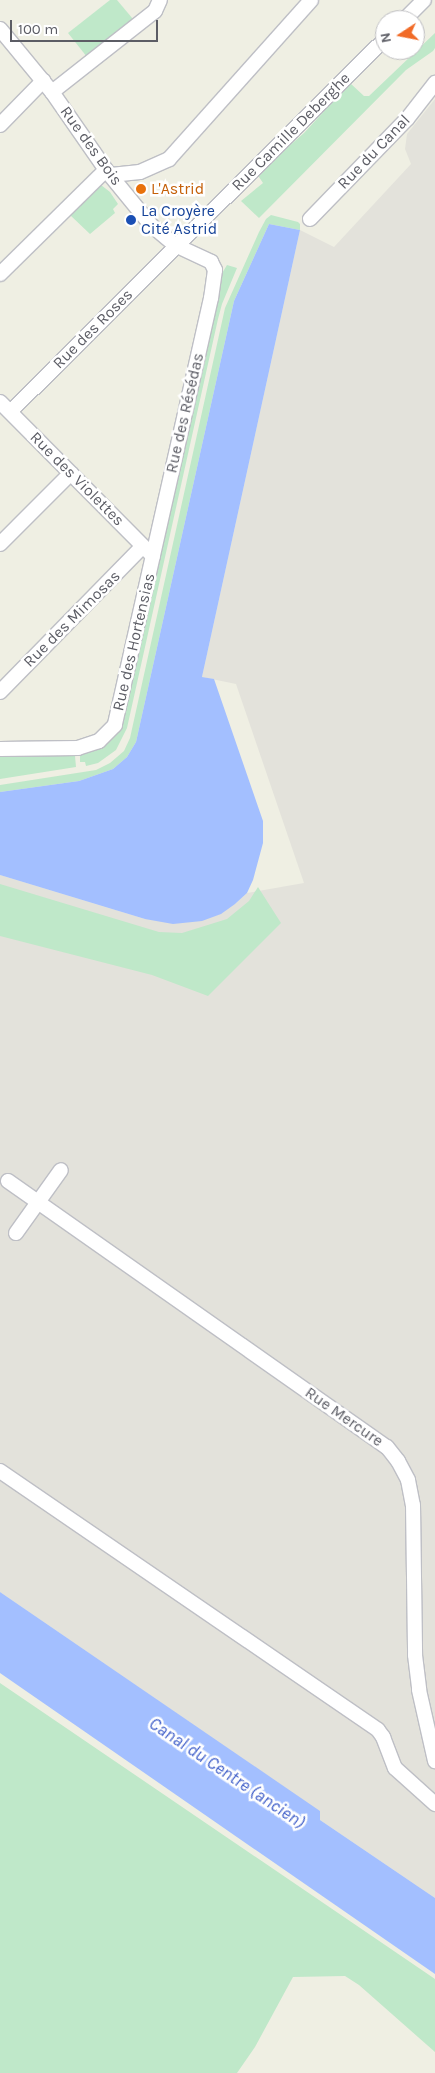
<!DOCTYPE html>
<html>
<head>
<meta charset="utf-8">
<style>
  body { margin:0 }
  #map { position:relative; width:435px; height:2073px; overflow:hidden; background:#efefe3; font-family:Karla,sans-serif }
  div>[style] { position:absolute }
  .industrial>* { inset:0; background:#e3e2db }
  .green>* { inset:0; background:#bfe8c9 }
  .water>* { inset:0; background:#a3bfff }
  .roads { filter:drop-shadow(1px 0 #bebfc5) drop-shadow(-1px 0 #bebfc5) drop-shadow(0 1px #bebfc5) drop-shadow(0 -1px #bebfc5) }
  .minor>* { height:14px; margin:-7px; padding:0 7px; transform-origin:7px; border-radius:7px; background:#fff }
  .dots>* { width:14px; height:14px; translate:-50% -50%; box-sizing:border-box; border:2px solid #fff; border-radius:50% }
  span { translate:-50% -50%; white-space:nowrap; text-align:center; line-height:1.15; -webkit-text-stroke:5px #fff; paint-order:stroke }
  .street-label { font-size:16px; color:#5c5d65 }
  .food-label { font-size:16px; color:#c56008 }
  .left { translate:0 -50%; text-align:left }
  .transit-label { font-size:16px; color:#164399 }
  .water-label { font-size:18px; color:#405fc9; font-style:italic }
  .north { position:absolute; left:375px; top:10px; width:50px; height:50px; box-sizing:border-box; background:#fff; border:1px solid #bebec1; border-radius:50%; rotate:259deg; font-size:14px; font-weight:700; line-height:20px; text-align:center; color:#5c5d65 }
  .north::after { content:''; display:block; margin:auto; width:18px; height:22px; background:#f16b27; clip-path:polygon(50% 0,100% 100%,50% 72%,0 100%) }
  .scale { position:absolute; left:10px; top:20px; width:148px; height:22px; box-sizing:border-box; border:2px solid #5c5d65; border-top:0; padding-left:6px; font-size:15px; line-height:18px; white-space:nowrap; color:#5c5d65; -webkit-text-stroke:4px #fff; paint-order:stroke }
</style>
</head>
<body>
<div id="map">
  <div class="industrial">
    <i style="clip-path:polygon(435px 99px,435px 1898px,320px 1820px,319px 1811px,0 1592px,0 875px,145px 919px,235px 904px,247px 893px,304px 883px,236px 684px,202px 677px,300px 230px,334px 247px,411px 164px,405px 149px,407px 134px)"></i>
  </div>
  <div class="green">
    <i style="clip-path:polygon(110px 0,117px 0,138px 25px,91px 62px,68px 33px)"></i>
    <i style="clip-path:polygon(435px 33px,435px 48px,433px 51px,406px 70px,259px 218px,241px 201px,263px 183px,257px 174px,304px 133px,350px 83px,364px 96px,369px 96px)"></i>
    <i style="clip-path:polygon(101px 185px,110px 192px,118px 204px,113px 209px,115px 213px,90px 234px,70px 215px)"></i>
    <i style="clip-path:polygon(271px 215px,298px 222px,300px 224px,300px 230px,269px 224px,234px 301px,136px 742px,127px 757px,113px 769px,79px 781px,0 792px,0 785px,96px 770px,110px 763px,124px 751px,130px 738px,225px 308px,259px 232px,266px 219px)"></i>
    <i style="clip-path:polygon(227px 265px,237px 268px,222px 304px,218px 319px,127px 728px,116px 750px,98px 763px,86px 766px,85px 762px,80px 762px,80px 752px,113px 735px,221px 275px)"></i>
    <i style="clip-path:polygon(72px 753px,75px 756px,76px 767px,0 779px,0 754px)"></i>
    <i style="clip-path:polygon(0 884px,159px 932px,182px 933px,227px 919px,249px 901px,258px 887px,281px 923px,208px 996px,152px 975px,0 936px)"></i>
    <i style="clip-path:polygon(0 1683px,435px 1979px,435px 2052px,359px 1985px,345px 1976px,293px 1977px,255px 2047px,237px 2073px,0 2073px)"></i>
  </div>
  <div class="water">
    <i style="clip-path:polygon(269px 224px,300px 230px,202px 677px,214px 679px,263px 821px,263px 843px,253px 880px,247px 893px,235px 904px,221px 914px,202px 921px,173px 924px,145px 919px,0 875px,0 792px,79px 781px,113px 769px,127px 757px,136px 742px,234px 301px)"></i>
    <i style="clip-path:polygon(0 1592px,320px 1811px,320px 1820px,435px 1898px,435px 1974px,0 1673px)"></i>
  </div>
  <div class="roads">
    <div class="minor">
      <i style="left:404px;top:20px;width:28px;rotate:-45deg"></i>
      <i style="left:0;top:29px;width:82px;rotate:50.5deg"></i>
      <i style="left:52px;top:92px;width:95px;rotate:55.3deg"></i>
      <i style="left:106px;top:170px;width:71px;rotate:50.7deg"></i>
      <i style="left:151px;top:225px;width:31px;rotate:40deg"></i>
      <i style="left:175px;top:245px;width:40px;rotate:25deg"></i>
      <i style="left:211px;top:262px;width:9px;rotate:63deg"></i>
      <i style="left:215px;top:270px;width:28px;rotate:98deg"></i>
      <i style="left:211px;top:298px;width:438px;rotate:102.7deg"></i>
      <i style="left:115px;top:725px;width:23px;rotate:135deg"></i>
      <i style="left:99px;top:741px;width:22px;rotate:162deg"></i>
      <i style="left:78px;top:748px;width:78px;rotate:179.3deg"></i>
      <i style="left:52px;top:92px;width:131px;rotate:-38.2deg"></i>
      <i style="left:155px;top:11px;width:12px;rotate:-66deg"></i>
      <i style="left:0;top:125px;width:62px;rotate:-45.7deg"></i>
      <i style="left:111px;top:175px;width:29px;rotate:-6deg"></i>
      <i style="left:140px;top:172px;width:32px;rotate:-24deg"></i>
      <i style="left:169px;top:159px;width:213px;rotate:-48.2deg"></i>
      <i style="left:310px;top:219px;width:139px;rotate:-45.9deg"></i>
      <i style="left:407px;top:119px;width:46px;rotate:-52.1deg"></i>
      <i style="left:0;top:274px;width:148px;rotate:-44.5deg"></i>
      <i style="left:0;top:402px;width:217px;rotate:45.2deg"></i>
      <i style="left:10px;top:412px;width:529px;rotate:-44.85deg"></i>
      <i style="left:0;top:544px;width:100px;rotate:-45deg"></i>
      <i style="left:0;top:692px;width:204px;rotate:-45.6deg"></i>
      <i style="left:8px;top:1181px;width:463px;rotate:35.1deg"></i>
      <i style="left:387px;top:1447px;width:18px;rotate:52deg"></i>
      <i style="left:398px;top:1461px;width:21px;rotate:62deg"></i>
      <i style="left:408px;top:1480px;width:25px;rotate:79deg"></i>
      <i style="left:413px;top:1505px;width:150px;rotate:89.2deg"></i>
      <i style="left:415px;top:1655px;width:35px;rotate:83deg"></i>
      <i style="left:419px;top:1690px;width:73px;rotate:77.3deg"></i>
      <i style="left:16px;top:1233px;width:77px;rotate:-54.5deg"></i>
      <i style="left:0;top:1471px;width:458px;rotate:34.4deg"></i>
      <i style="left:378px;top:1730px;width:9px;rotate:54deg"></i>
      <i style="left:383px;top:1737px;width:33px;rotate:69deg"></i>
      <i style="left:395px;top:1768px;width:54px;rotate:42deg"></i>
    </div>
  </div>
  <div class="dots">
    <i style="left:141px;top:189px;background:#e8710a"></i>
    <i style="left:131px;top:220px;background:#1a4fb4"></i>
  </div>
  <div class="street-label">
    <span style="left:291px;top:132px;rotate:-45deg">Rue Camille Deberghe</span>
    <span style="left:91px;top:146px;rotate:54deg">Rue des Bois</span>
    <span style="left:374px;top:152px;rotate:-46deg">Rue du Canal</span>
    <span style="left:93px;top:329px;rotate:-45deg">Rue des Roses</span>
    <span style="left:185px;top:413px;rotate:-77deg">Rue des Résédas</span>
    <span style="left:77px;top:479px;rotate:45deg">Rue des Violettes</span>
    <span style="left:72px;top:619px;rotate:-45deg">Rue des Mimosas</span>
    <span style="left:134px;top:642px;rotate:-77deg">Rue des Hortensias</span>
    <span style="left:344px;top:1417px;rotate:35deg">Rue Mercure</span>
  </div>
  <div class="food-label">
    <span class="left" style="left:151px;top:189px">L'Astrid</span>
  </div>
  <div class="transit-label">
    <span class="left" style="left:141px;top:220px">La Croyère<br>Cité Astrid</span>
  </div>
  <div class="water-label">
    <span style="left:227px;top:1773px;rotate:34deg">Canal du Centre (ancien)</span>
  </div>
  <div class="north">N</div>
  <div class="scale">100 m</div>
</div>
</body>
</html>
